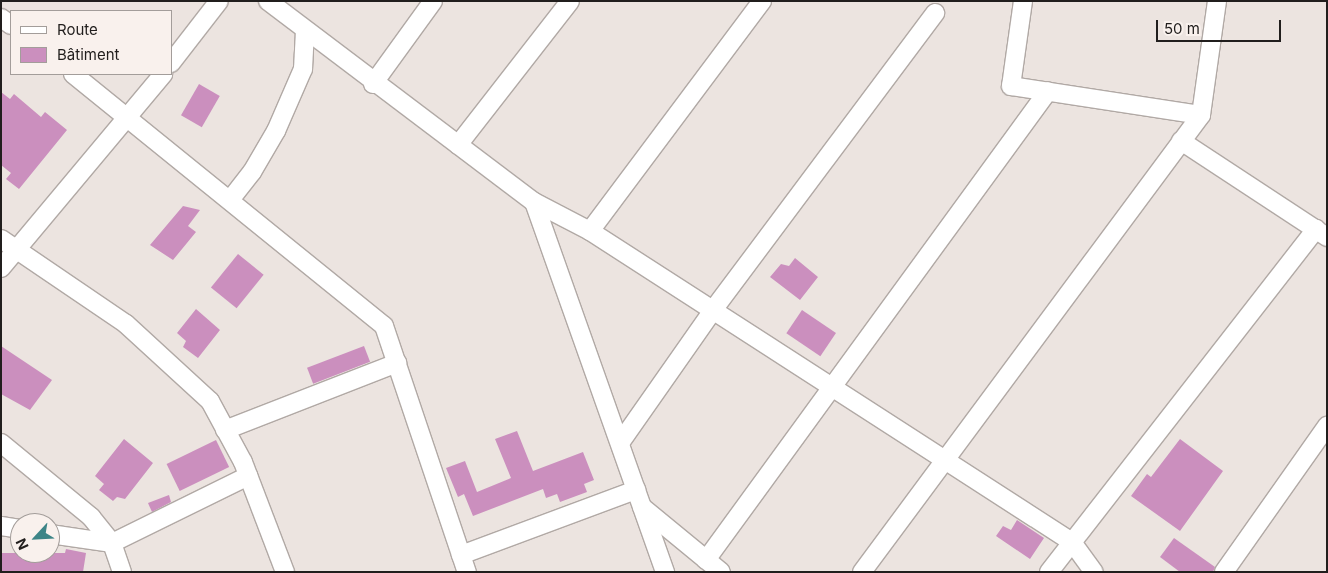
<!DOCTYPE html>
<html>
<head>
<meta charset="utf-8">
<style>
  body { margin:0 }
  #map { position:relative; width:1328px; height:573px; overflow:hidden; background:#ece4e0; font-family:Inter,sans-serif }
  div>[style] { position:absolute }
  .building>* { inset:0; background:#cb8fbe; transform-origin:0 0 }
  .roads { filter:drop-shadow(1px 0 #b1a9a5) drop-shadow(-1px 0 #b1a9a5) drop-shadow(0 1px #b1a9a5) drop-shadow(0 -1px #b1a9a5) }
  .minor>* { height:18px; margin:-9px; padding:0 9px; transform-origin:9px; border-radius:9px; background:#fff }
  span { translate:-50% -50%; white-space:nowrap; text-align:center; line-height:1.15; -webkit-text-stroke:5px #f9f1ed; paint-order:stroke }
  .frame { position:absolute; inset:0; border:2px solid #211e1d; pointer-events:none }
  .legend { position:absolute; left:10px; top:10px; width:162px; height:65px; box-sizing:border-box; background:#f9f1ed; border:1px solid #a39d9a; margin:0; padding:6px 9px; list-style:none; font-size:15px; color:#211e1d }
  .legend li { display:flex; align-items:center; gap:10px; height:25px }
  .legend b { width:25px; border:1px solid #a39d9a }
  .north { position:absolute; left:10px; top:513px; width:50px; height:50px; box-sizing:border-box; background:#f9f1ed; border:1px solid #a39d9a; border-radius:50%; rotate:245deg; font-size:14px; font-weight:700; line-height:20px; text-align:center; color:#211e1d }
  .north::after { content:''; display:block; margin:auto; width:18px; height:22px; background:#3d8587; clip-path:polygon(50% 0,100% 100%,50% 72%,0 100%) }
  .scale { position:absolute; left:1156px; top:20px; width:125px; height:22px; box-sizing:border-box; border:2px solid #211e1d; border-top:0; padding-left:6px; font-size:15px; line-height:18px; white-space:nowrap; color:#211e1d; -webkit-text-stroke:4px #f9f1ed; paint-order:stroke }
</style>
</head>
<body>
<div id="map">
  <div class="building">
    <i style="left:199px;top:84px;width:24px;height:36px;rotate:30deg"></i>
    <i style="clip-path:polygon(1px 92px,10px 99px,14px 94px,41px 117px,45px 112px,67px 130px,19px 189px,6px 179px,11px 173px,1px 165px)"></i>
    <i style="clip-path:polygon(183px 206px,200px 210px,188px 226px,196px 232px,173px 260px,150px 245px)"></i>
    <i style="left:238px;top:254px;width:33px;height:43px;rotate:39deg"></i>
    <i style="clip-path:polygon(795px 258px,818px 277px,800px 300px,770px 277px,781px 264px,789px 266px)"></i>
    <i style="clip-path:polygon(196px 309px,220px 330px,198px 358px,183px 347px,186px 341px,177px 333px)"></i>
    <i style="left:802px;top:310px;width:41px;height:28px;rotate:34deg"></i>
    <i style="clip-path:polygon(1px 346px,52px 380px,30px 410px,1px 394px)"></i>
    <i style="left:364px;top:346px;width:17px;height:61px;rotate:69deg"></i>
    <i style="clip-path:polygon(517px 431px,533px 471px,583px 452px,594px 480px,584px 484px,587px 492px,560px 502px,557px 494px,546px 498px,543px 489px,473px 516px,464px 494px,458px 497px,446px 468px,465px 461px,477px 492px,511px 478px,495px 439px)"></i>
    <i style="clip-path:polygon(124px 439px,153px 463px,125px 499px,117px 497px,113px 501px,99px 490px,104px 484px,95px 476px)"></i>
    <i style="clip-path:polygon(1180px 439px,1223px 471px,1180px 531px,1131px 496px,1147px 474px,1151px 477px)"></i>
    <i style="left:216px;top:440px;width:30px;height:55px;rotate:64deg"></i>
    <i style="clip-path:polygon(169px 495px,171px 502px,152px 512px,148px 503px)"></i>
    <i style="clip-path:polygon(1017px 520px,1044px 538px,1030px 559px,996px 536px,1003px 526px,1011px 530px)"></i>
    <i style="clip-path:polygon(1174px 538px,1215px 567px,1213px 572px,1180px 572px,1160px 557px)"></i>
    <i style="clip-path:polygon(66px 549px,86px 553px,83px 572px,1px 572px,1px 553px,65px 553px)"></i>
  </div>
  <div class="roads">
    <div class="minor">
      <i style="left:268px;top:1px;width:333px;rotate:37.1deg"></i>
      <i style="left:534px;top:202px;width:63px;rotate:27.4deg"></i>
      <i style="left:590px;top:231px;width:574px;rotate:32.83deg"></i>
      <i style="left:1072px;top:542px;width:37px;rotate:54deg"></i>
      <i style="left:1023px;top:1px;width:86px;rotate:98deg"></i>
      <i style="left:1011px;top:86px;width:192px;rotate:8.7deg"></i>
      <i style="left:1px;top:18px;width:12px;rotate:35deg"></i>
      <i style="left:171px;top:63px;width:78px;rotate:-52.3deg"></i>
      <i style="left:73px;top:74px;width:400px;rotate:39deg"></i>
      <i style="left:384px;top:326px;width:260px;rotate:71.4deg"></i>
      <i style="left:373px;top:84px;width:102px;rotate:-54.1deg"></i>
      <i style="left:1181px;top:141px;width:175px;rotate:33.3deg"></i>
      <i style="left:458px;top:145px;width:182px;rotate:-52.1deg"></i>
      <i style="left:230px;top:200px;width:36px;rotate:-52deg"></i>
      <i style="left:252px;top:172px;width:48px;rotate:-59.7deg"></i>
      <i style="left:276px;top:131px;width:68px;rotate:-66.5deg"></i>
      <i style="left:303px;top:69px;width:39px;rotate:-87deg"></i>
      <i style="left:534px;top:202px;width:393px;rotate:70.5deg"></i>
      <i style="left:590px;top:231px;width:287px;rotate:-53.2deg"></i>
      <i style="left:1px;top:239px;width:151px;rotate:34.2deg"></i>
      <i style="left:126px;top:324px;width:114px;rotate:42.5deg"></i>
      <i style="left:210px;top:401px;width:69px;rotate:61.6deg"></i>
      <i style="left:243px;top:462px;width:118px;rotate:69.1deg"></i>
      <i style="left:1px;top:268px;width:253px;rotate:-50.1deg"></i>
      <i style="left:225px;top:430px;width:185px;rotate:-21.3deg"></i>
      <i style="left:1px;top:443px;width:117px;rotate:39.4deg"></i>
      <i style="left:91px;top:517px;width:33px;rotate:51deg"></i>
      <i style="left:112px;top:543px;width:31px;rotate:71deg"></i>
      <i style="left:620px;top:443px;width:162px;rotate:-55deg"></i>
      <i style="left:713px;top:310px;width:371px;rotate:-53.2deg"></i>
      <i style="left:642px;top:507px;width:102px;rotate:39.4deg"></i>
      <i style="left:1px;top:526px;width:19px;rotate:9deg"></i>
      <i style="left:50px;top:534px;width:63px;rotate:8.3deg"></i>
      <i style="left:112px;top:543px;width:152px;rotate:-26.2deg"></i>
      <i style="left:461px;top:555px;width:187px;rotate:-20.4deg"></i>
      <i style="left:706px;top:560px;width:580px;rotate:-53.9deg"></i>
      <i style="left:862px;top:572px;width:569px;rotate:-53.43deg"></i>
      <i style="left:1201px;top:115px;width:115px;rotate:-82deg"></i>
      <i style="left:1049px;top:572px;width:435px;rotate:-52.1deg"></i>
      <i style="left:1224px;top:572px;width:179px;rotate:-54.8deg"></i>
    </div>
  </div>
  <div class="frame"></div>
  <ul class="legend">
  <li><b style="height:6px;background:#fff"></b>Route</li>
  <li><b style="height:14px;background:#cb8fbe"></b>Bâtiment</li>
  </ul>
  <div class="north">N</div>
  <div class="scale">50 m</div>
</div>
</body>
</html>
